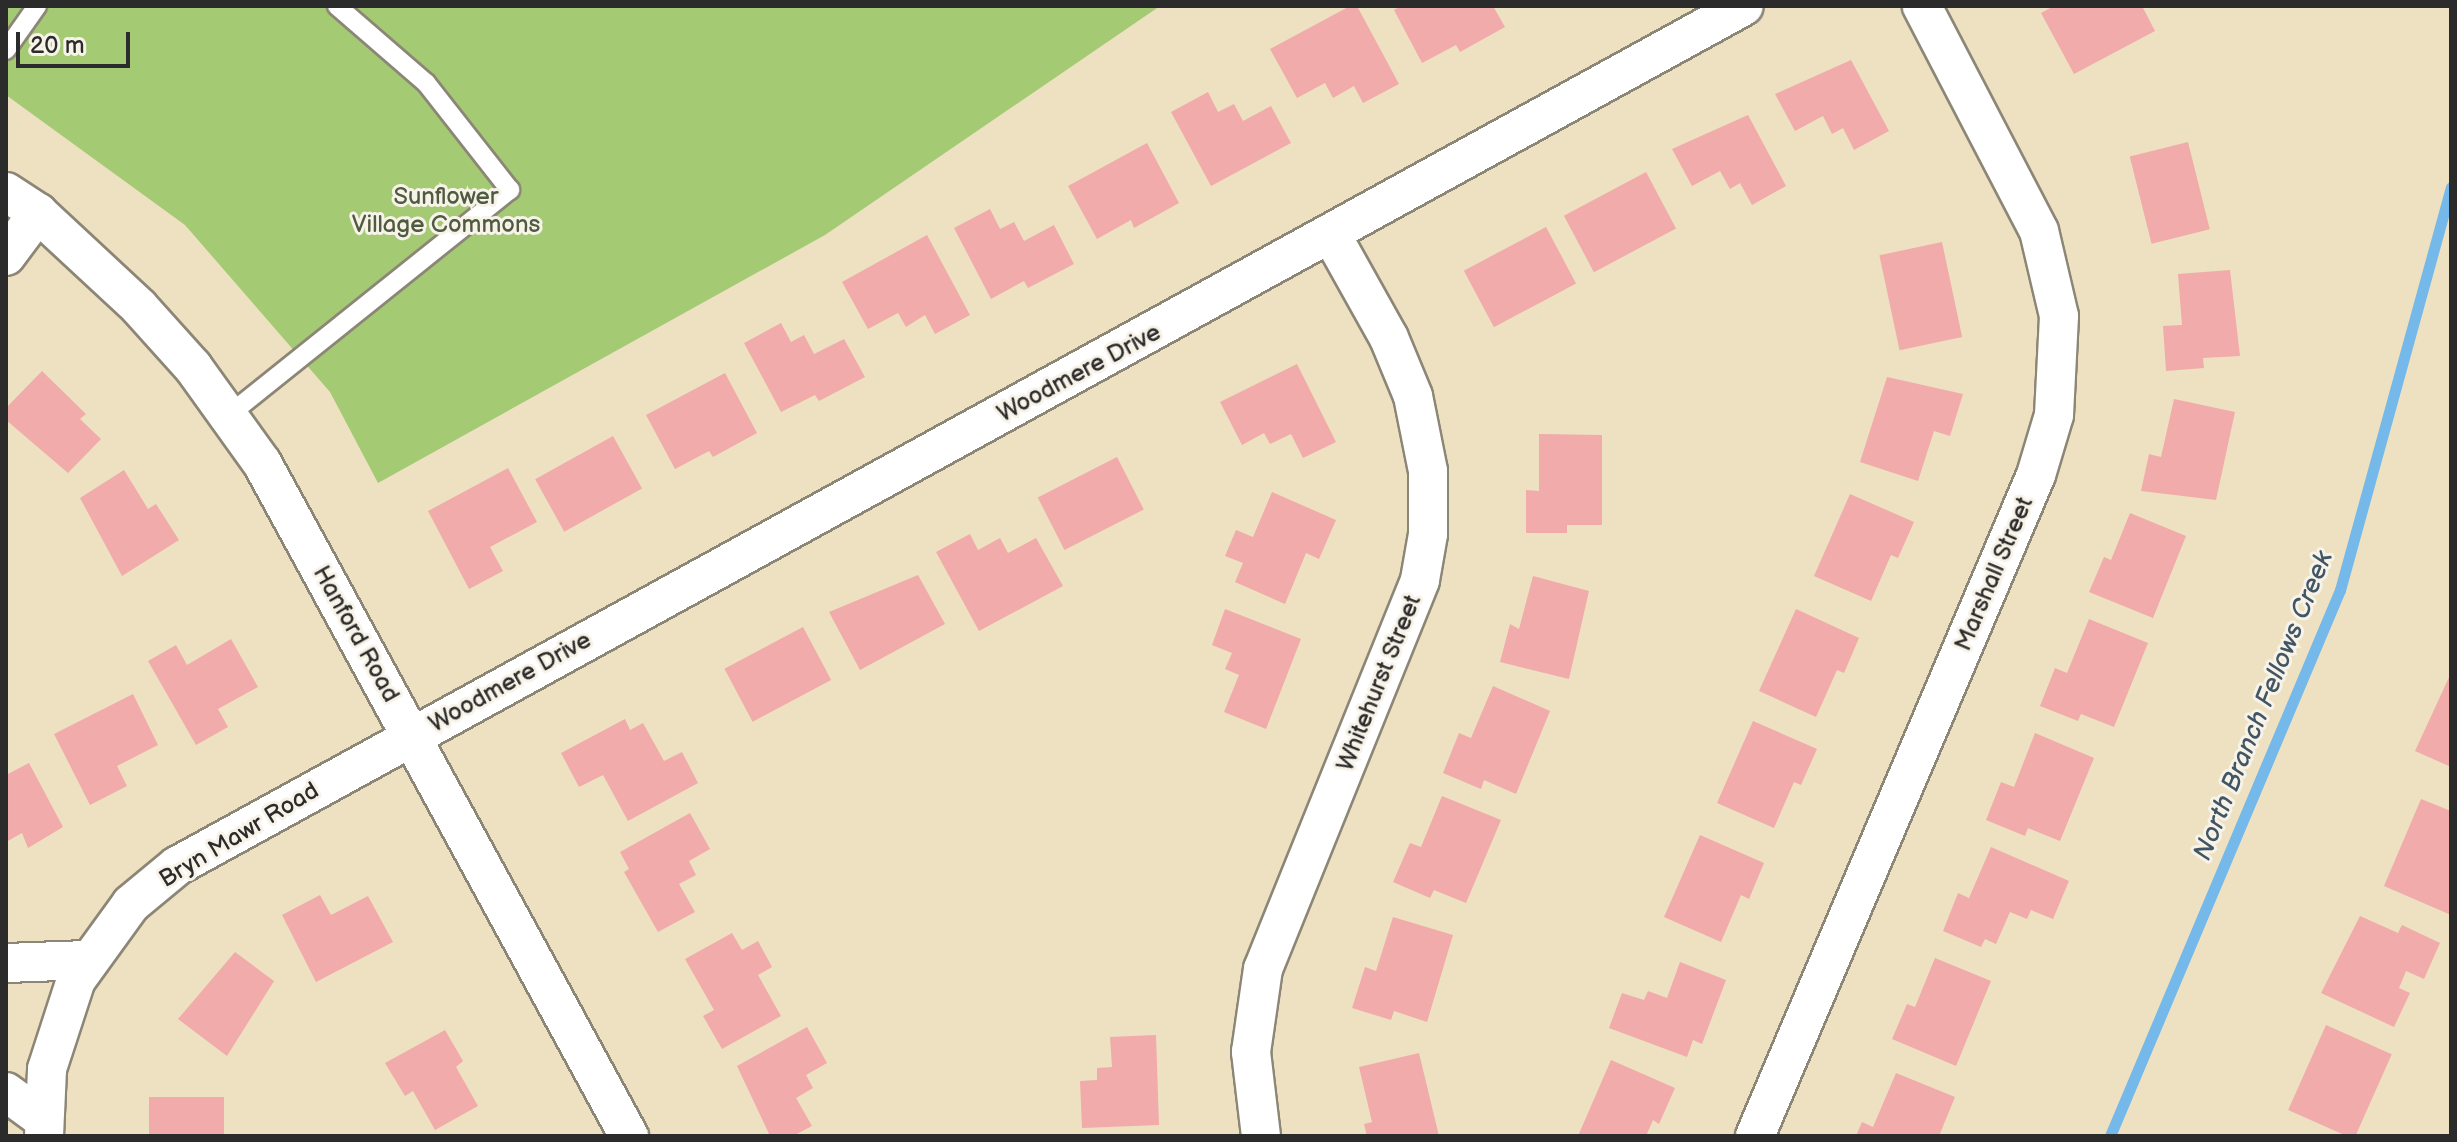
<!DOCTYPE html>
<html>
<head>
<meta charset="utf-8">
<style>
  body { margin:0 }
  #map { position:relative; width:2457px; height:1142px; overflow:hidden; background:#ede1c2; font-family:"Balsamiq Sans",sans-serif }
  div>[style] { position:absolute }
  .green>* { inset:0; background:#a4ca74 }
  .stream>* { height:11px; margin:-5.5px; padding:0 5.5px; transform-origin:5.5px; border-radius:5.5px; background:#75b8ea }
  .building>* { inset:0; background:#f1abaa; transform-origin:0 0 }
  .roads { filter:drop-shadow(2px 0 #8c8676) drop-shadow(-2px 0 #8c8676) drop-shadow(0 2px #8c8676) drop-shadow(0 -2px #8c8676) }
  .lane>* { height:18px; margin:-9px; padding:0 9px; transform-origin:9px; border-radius:9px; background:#fff }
  .street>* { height:38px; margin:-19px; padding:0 19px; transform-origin:19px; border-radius:19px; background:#fff }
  span { translate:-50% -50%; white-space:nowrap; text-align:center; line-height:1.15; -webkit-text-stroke:6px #f7f3e8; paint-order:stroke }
  .park-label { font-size:24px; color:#4f5b41 }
  .street-label { font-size:24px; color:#2b2b2b }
  .water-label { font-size:26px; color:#415564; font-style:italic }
  .frame { position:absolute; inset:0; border:8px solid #2b2b2b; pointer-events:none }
  .scale { position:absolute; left:16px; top:32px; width:114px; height:36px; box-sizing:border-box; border:4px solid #2b2b2b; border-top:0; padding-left:10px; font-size:24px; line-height:28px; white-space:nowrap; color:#2b2b2b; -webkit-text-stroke:6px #f7f3e8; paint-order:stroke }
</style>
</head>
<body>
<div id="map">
  <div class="green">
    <i style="clip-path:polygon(6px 6px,1160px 6px,825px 235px,378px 483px,330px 392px,185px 225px,6px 95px)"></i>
  </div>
  <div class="stream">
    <i style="left:2110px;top:1136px;width:592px;rotate:-67.16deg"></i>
    <i style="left:2340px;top:590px;width:418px;rotate:-74.6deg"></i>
  </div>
  <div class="building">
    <i style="clip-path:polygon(1350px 6px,1357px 6px,1399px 84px,1363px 103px,1354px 86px,1333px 98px,1325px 83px,1297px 98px,1270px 49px)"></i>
    <i style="clip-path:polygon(1401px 6px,1493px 6px,1505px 27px,1460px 52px,1456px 45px,1422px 63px,1394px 10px)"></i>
    <i style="clip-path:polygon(2054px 6px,2142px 6px,2155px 31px,2074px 74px,2041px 13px)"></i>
    <i style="clip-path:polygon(1851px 60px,1889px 131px,1854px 150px,1843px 128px,1832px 134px,1823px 116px,1795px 131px,1775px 94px)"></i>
    <i style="clip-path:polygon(1208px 92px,1218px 112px,1234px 104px,1243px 121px,1271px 106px,1291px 143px,1211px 186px,1171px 112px)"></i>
    <i style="clip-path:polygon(1748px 115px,1786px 186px,1752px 205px,1740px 183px,1730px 189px,1720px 171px,1692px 186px,1672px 149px)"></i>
    <i style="left:2188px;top:142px;width:90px;height:60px;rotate:76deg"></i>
    <i style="clip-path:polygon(1147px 143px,1179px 203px,1134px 228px,1131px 220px,1097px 239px,1068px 186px)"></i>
    <i style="left:1646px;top:172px;width:64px;height:93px;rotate:62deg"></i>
    <i style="clip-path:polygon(990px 209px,1000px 229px,1014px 222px,1024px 241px,1054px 225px,1074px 264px,1028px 288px,1024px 281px,991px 299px,954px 228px)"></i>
    <i style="left:1546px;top:227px;width:64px;height:93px;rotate:62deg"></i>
    <i style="clip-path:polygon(927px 235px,970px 315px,935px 334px,925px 315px,906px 327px,898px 313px,868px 329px,842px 282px)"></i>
    <i style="left:1942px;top:242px;width:97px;height:64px;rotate:78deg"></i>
    <i style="clip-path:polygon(2230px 270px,2240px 356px,2203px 358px,2204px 368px,2166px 371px,2163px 326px,2182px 325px,2178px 274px)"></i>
    <i style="clip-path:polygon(781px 323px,791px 342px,804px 335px,814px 354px,844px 339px,865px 377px,819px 401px,815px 395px,781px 412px,744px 343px)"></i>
    <i style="clip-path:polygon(1297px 364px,1336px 442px,1303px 458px,1291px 434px,1270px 444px,1264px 433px,1242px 445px,1220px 402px)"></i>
    <i style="clip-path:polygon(42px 371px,86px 414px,80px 419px,101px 439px,68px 473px,6px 420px,6px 408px)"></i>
    <i style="clip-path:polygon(725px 373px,757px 433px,713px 457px,709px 451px,675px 469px,646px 415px)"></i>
    <i style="clip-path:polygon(1887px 377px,1963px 394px,1950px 436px,1934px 431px,1918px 481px,1860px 462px)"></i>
    <i style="clip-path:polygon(2174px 399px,2235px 412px,2216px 500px,2141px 491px,2149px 454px,2161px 457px)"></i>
    <i style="clip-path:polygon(1539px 434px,1602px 435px,1602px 525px,1567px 525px,1567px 533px,1526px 533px,1526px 490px,1539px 491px)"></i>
    <i style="left:613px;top:436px;width:60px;height:89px;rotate:61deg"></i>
    <i style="left:1117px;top:457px;width:59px;height:89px;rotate:63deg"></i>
    <i style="clip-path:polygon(508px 468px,537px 522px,490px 547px,503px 571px,469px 589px,428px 511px)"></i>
    <i style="clip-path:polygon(124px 470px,148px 509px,156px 504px,179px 540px,122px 576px,80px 498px)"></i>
    <i style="clip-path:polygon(1272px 492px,1336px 520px,1319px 559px,1306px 553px,1285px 604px,1235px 582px,1243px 563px,1225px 556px,1236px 530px,1253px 537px)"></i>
    <i style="clip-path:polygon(1850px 494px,1914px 522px,1898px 558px,1891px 555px,1871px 601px,1814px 576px)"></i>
    <i style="clip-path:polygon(2130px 513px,2186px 536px,2153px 618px,2089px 592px,2104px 557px,2111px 560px)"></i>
    <i style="clip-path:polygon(970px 534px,978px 550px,1000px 538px,1008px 553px,1036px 538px,1063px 586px,979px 631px,936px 552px)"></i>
    <i style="clip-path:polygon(918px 575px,945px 624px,860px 670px,829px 612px)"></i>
    <i style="clip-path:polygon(1533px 576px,1589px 591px,1569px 679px,1500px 662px,1510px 624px,1519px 629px)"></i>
    <i style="clip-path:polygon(1225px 609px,1301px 639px,1266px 729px,1224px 712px,1239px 675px,1225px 669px,1232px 653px,1212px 645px)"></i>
    <i style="clip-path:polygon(1796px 609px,1859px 638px,1844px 673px,1837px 670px,1816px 717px,1759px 691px)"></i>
    <i style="clip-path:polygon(2089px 619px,2148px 643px,2114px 727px,2081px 714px,2078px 721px,2040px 706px,2055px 668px,2067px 673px)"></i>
    <i style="left:803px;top:627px;width:60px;height:89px;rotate:62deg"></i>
    <i style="clip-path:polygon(231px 639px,258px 687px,218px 709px,228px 727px,196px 745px,148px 661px,176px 645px,187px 665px)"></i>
    <i style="clip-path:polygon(2451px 673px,2451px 767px,2415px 751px)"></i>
    <i style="clip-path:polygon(1493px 686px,1550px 711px,1516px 794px,1484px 780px,1481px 789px,1443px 773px,1459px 733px,1471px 738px)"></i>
    <i style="clip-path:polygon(133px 694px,158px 745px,117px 766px,127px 786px,90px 805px,54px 734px)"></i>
    <i style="clip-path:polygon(625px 719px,630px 730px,643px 723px,664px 761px,682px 752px,698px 783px,628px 821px,603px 775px,579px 787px,561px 753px)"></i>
    <i style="clip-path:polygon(1753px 721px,1817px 749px,1801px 785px,1794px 782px,1774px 828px,1717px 803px)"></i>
    <i style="clip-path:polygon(2035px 733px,2094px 758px,2060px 841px,2028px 828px,2025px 836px,1986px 820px,2001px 782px,2014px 787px)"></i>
    <i style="clip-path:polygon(29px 763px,63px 827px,28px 848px,22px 833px,6px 842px,6px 775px)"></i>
    <i style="clip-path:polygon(1442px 796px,1501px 820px,1466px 903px,1434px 890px,1430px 898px,1393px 882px,1410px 843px,1421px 847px)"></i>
    <i style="clip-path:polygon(2421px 799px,2451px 811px,2451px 915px,2384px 886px)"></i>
    <i style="clip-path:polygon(690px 813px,710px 849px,689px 861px,696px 875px,679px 884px,695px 912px,658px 932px,624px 872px,629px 869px,620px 852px)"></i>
    <i style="clip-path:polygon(1700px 835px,1764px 863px,1749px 899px,1741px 895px,1721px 942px,1664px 917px)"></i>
    <i style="clip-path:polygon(1991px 847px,2069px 881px,2053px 919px,2031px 910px,2027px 919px,2010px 912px,1996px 944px,1985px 939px,1981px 947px,1943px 931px,1958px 893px,1969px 898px)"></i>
    <i style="clip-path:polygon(320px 895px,331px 915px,368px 896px,393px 942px,316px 982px,282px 915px)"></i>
    <i style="clip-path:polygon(2360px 916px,2398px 933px,2402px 925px,2440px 943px,2424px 979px,2406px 971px,2399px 988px,2410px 993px,2394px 1027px,2321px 993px)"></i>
    <i style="clip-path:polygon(1393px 917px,1453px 935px,1427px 1022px,1394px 1011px,1391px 1020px,1352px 1008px,1365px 967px,1376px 971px)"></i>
    <i style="clip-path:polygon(732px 933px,742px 950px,758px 941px,772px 967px,758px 975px,781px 1016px,722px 1049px,703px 1016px,714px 1010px,685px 959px)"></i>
    <i style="clip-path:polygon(235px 952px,274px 981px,227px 1056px,178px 1019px)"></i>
    <i style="clip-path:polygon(1935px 958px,1991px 981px,1956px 1066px,1892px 1039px,1907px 1004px,1915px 1007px)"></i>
    <i style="clip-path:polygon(1680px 962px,1726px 980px,1702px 1044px,1693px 1040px,1687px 1057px,1609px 1028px,1622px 993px,1644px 1000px,1648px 991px,1667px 998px)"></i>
    <i style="left:2326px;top:1025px;width:72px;height:93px;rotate:24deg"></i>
    <i style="clip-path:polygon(807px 1027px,827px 1063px,806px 1075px,813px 1088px,796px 1098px,812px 1126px,793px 1136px,770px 1136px,737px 1066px)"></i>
    <i style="clip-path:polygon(445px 1030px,463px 1061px,456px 1067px,478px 1106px,435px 1130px,413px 1091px,405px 1096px,385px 1063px)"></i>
    <i style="clip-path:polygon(1156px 1035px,1159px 1125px,1082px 1128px,1080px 1081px,1097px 1080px,1097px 1068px,1112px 1067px,1110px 1037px)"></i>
    <i style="clip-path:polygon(1419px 1053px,1439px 1136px,1367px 1136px,1364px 1124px,1372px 1122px,1359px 1067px)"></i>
    <i style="clip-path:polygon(1611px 1060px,1675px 1088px,1659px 1124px,1653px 1120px,1646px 1136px,1578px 1136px)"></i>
    <i style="clip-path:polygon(1896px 1073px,1955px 1097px,1939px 1136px,1856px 1136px,1862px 1122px,1873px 1127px)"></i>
    <i style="left:149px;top:1097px;width:75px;height:39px"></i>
  </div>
  <div class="roads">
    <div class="lane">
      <i style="left:6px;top:50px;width:54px;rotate:-54.8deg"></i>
      <i style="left:230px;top:414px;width:359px;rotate:-38.7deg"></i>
      <i style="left:510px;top:190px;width:136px;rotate:-128.1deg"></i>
      <i style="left:426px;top:83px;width:118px;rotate:-139.1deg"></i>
    </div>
    <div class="street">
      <i style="left:6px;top:192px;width:38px;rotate:33deg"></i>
      <i style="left:38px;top:213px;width:138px;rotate:42.9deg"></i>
      <i style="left:139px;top:307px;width:81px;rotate:48deg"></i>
      <i style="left:193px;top:367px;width:118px;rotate:54.3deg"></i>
      <i style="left:262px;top:463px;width:767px;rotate:61.4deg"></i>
      <i style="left:6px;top:256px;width:54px;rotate:-53.3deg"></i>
      <i style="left:6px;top:963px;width:82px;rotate:-2.1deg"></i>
      <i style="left:6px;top:1092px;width:46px;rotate:36.1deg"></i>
      <i style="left:44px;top:1136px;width:67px;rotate:-87.4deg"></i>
      <i style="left:47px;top:1069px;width:94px;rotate:-72deg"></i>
      <i style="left:76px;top:980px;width:94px;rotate:-54.1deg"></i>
      <i style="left:131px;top:904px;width:60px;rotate:-39.6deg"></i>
      <i style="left:177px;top:866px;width:1787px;rotate:-28.76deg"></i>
      <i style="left:1261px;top:1136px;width:85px;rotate:-96.8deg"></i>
      <i style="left:1251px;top:1052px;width:84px;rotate:-81.8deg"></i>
      <i style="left:1263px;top:969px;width:419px;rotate:-68deg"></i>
      <i style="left:1420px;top:580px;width:47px;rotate:-80.1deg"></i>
      <i style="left:1428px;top:534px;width:63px;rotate:-90deg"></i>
      <i style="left:1428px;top:471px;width:76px;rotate:-101.3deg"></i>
      <i style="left:1413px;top:396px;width:63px;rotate:-112.5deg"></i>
      <i style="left:1389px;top:338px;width:117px;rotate:-119.2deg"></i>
      <i style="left:1755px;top:1136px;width:718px;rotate:-66.97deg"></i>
      <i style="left:2036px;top:475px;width:63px;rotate:-73.3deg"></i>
      <i style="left:2054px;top:415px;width:99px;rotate:-87.1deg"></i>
      <i style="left:2059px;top:316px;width:87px;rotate:-103.2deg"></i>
      <i style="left:2039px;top:231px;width:254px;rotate:-117.5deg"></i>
    </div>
  </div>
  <div class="park-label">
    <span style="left:446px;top:211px">Sunflower<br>Village Commons</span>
  </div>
  <div class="street-label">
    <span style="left:1079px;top:373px;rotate:-28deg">Woodmere Drive</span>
    <span style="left:1994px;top:574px;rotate:-67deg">Marshall Street</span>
    <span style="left:356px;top:634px;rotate:61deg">Hanford Road</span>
    <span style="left:510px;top:682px;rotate:-29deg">Woodmere Drive</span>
    <span style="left:1379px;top:683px;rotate:-68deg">Whitehurst Street</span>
    <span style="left:239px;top:835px;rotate:-31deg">Bryn Mawr Road</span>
  </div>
  <div class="water-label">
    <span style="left:2264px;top:706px;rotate:-68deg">North Branch Fellows Creek</span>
  </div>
  <div class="frame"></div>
  <div class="scale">20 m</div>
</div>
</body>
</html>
